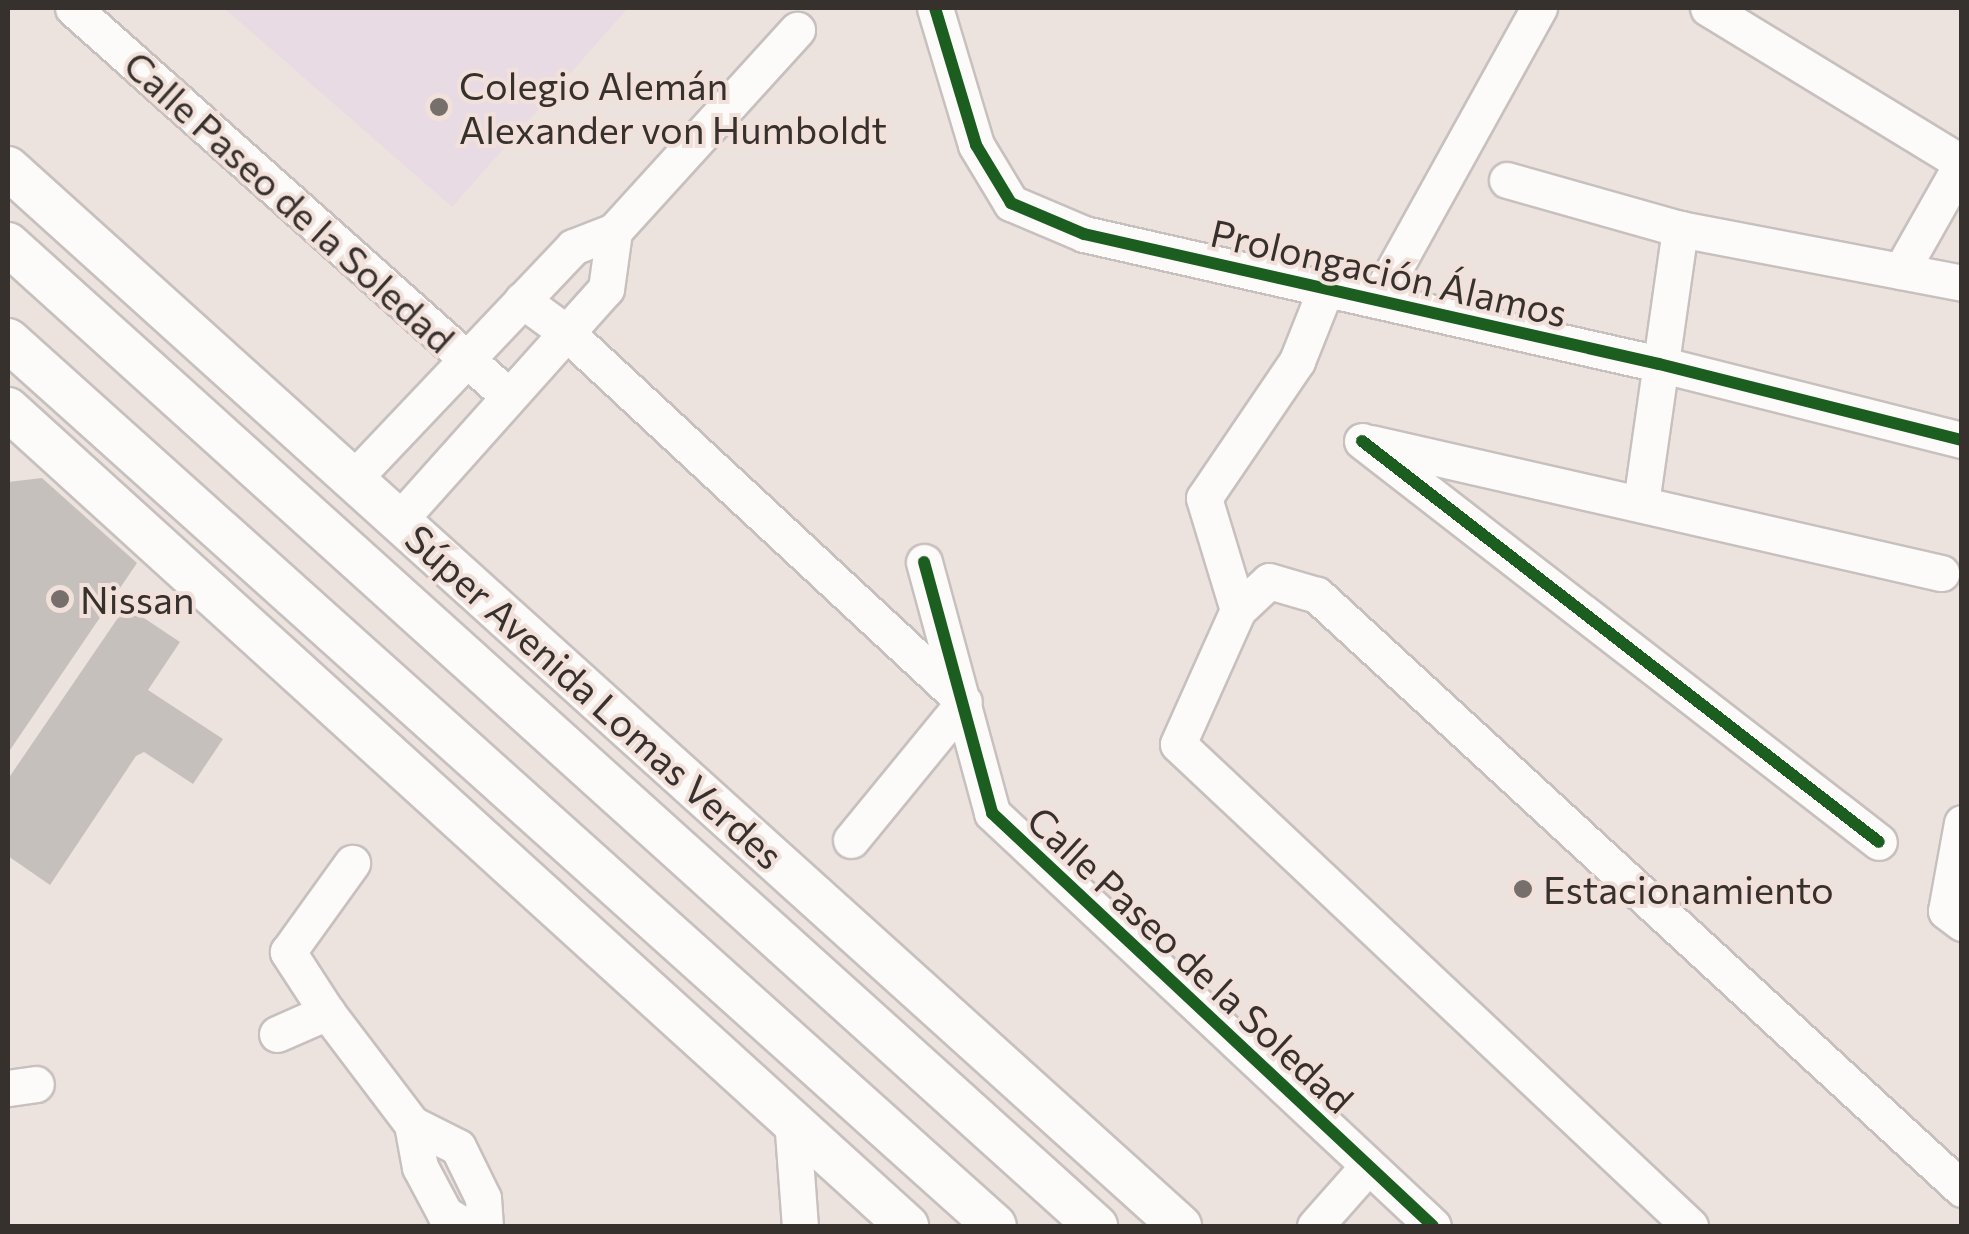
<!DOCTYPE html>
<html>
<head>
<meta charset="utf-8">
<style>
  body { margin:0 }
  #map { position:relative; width:1969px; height:1234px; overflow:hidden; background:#ece3df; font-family:Commissioner,sans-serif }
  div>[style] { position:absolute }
  .education>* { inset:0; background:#e8dbe3 }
  .building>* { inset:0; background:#c6c0bc }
  .roads { filter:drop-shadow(2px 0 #c7c0be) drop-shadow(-2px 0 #c7c0be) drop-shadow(0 2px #c7c0be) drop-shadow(0 -2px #c7c0be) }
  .minor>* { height:35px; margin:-17.5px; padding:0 17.5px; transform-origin:17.5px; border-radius:17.5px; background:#fcfbfa }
  .major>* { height:42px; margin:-21px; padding:0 21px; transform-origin:21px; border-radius:21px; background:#fcfbfa }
  .cycleway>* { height:12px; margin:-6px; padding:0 6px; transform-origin:6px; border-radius:6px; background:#1b5e20 }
  .dots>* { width:28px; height:28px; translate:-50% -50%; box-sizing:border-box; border:5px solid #f1e1da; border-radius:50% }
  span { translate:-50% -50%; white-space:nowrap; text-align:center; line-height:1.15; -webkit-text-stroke:8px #f1e1da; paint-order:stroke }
  .poi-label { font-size:38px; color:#37312e }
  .left { translate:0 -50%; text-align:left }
  .street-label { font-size:38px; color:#37312e }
  .frame { position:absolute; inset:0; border:10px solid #37312e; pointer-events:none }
</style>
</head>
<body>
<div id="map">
  <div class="education">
    <i style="clip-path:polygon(224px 8px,628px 8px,452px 207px)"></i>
  </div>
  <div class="building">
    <i style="clip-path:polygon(42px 478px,137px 563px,8px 753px,8px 482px)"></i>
    <i style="clip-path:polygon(126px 606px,180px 642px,148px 690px,223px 739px,193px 784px,144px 752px,136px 756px,50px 885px,8px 856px,8px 779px)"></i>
  </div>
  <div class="roads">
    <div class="minor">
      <i style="left:73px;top:8px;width:581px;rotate:41.72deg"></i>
      <i style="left:935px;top:8px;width:143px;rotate:73.3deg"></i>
      <i style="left:976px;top:145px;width:68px;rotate:58.9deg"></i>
      <i style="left:1011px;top:203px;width:79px;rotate:23deg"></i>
      <i style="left:1084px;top:234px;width:590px;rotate:12.74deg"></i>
      <i style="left:1659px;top:364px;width:312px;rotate:14.1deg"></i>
      <i style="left:1708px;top:8px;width:298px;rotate:31.4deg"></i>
      <i style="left:1962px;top:163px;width:124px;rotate:119.5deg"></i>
      <i style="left:1507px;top:180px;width:180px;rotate:15.8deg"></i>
      <i style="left:1680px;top:229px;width:287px;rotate:10.8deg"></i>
      <i style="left:522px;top:300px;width:56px;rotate:36.3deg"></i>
      <i style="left:567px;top:333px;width:541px;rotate:42.9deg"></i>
      <i style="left:1377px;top:300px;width:334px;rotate:-61deg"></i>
      <i style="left:1362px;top:441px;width:654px;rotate:37.8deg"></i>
      <i style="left:1371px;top:443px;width:585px;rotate:12.85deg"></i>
      <i style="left:354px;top:478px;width:318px;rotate:-46.5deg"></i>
      <i style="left:573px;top:247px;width:44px;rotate:-21.3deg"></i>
      <i style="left:614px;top:231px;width:272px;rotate:-47.7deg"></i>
      <i style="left:1641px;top:503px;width:277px;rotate:-81.9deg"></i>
      <i style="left:400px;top:519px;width:309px;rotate:-48.2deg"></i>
      <i style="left:606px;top:289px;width:59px;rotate:-82.1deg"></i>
      <i style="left:924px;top:562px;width:260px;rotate:74.8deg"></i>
      <i style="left:992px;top:813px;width:604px;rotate:43.12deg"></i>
      <i style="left:1238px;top:610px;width:117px;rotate:-106.9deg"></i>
      <i style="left:1204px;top:498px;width:166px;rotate:-55.8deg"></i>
      <i style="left:1297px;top:361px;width:79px;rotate:-68.3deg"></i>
      <i style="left:1962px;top:823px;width:89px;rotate:100.3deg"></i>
      <i style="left:1946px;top:911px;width:20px;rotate:37deg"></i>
      <i style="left:851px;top:840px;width:178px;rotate:-50.7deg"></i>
      <i style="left:327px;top:1012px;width:72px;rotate:-123deg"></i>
      <i style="left:288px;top:952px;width:110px;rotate:-54.3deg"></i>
      <i style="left:277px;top:1034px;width:55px;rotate:-23.7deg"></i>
      <i style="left:327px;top:1012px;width:141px;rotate:52.8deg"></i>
      <i style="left:412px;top:1124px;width:51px;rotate:26.6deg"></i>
      <i style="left:458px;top:1147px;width:57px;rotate:63.9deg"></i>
      <i style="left:483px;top:1198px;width:28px;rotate:86deg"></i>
      <i style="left:8px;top:1088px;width:28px;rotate:-8deg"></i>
      <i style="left:792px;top:1118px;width:108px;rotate:85.8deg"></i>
      <i style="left:412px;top:1124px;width:44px;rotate:79.5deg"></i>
      <i style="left:420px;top:1167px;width:53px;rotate:62deg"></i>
      <i style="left:445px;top:1214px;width:23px;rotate:31deg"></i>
      <i style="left:1315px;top:1226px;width:80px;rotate:-48.5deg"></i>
      <i style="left:1690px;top:1226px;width:703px;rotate:-136.73deg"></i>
      <i style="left:1178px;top:744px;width:147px;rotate:-65.9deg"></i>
      <i style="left:1238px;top:610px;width:42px;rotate:-43.1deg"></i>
      <i style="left:1269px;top:581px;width:50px;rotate:16.3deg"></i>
      <i style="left:1317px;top:595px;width:877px;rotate:42.64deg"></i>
    </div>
    <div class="major">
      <i style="left:8px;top:168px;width:1579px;rotate:42.07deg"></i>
      <i style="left:8px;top:244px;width:1466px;rotate:42.07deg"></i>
      <i style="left:8px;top:340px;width:1326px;rotate:41.91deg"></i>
      <i style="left:8px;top:409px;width:1215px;rotate:42.26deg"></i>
    </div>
  </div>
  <div class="cycleway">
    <i style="left:935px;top:8px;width:143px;rotate:73.3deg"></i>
    <i style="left:976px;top:145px;width:68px;rotate:58.9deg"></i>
    <i style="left:1011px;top:203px;width:79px;rotate:23deg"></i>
    <i style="left:1084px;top:234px;width:590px;rotate:12.74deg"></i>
    <i style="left:1659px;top:364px;width:312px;rotate:14.1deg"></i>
    <i style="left:1362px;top:441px;width:654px;rotate:37.8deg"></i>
    <i style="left:924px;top:562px;width:260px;rotate:74.8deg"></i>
    <i style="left:992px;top:813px;width:604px;rotate:43.12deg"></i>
  </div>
  <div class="dots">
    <i style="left:439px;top:107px;background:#766f6c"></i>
    <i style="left:60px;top:599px;background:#766f6c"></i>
    <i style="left:1523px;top:889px;background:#766f6c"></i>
  </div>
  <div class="poi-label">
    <span class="left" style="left:459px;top:107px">Colegio Alemán<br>Alexander von Humboldt</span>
    <span class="left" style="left:80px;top:599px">Nissan</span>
    <span class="left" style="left:1543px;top:889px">Estacionamiento</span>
  </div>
  <div class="street-label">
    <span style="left:290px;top:201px;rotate:42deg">Calle Paseo de la Soledad</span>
    <span style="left:1389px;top:272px;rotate:13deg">Prolongación Álamos</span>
    <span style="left:595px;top:696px;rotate:42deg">Súper Avenida Lomas Verdes</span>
    <span style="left:1191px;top:959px;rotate:43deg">Calle Paseo de la Soledad</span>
  </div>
  <div class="frame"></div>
</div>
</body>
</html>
